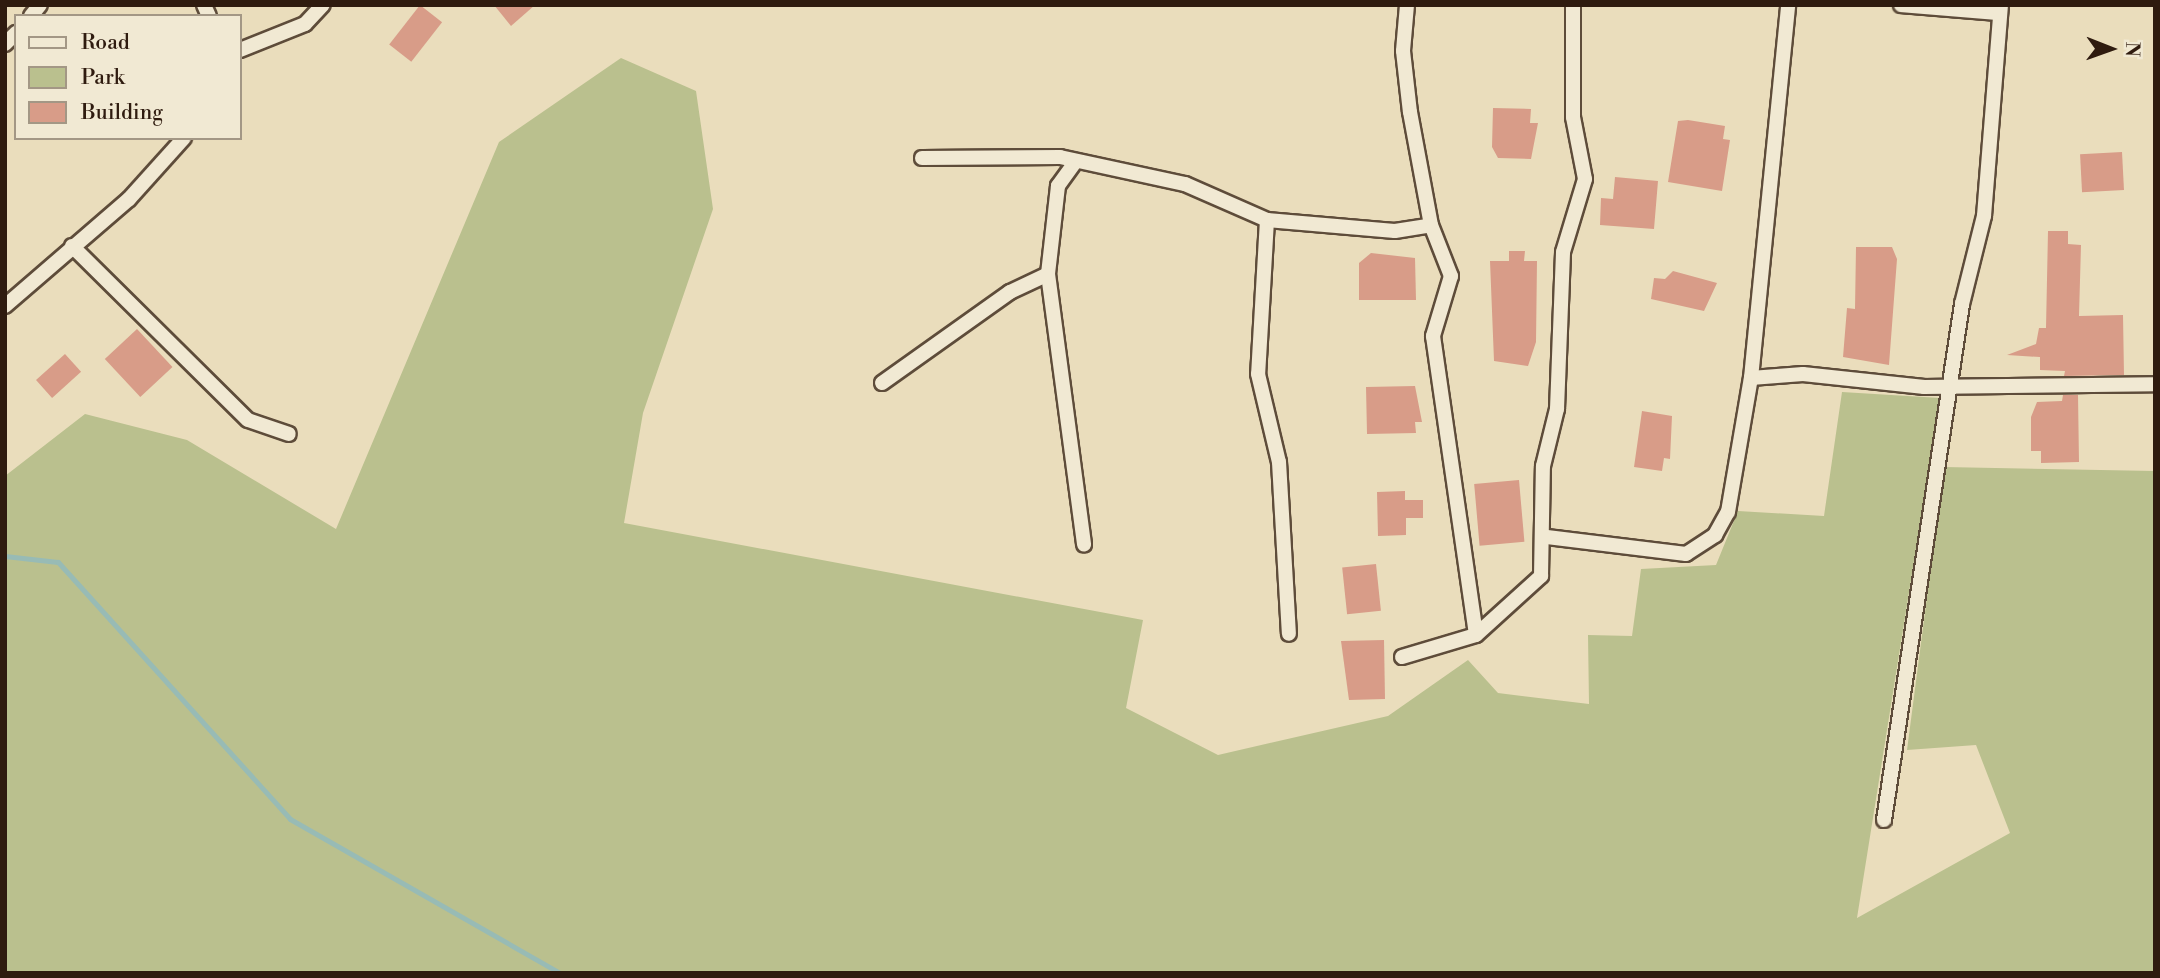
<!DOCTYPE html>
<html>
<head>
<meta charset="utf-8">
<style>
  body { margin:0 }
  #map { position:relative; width:2160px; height:978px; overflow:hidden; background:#eaddbc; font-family:"Libre Bodoni",serif }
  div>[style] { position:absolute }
  .green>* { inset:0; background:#bac08e }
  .stream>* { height:5px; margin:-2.5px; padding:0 2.5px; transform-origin:2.5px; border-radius:2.5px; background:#98bbb5 }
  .building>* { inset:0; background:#d89c88; transform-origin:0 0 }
  .roads { filter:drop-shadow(2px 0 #5e4c3a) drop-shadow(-2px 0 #5e4c3a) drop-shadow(0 2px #5e4c3a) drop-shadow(0 -2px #5e4c3a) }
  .minor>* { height:14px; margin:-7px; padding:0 7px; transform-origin:7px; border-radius:7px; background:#f1e9d3 }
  span { translate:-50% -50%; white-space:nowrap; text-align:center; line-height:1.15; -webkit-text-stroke:7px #f1e9d3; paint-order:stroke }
  .frame { position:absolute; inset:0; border:7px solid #2f1b0f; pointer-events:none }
  .legend { position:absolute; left:14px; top:14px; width:228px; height:126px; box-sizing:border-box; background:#f1e9d3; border:2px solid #a39785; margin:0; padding:9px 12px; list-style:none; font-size:21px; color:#2f1b0f }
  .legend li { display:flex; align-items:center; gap:14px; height:35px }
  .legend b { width:35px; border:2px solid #a39785 }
  .north { position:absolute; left:2076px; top:14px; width:70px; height:70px; -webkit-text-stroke:5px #f1e9d3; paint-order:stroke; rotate:91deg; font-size:19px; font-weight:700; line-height:28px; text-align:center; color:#2f1b0f }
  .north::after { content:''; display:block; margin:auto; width:24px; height:32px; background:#2f1b0f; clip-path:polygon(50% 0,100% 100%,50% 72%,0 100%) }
</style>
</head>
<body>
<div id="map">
  <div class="green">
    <i style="clip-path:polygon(621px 58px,696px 91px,713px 209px,643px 413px,624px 523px,1143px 620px,1126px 708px,1218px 755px,1388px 716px,1468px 660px,1498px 693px,1589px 704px,1588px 635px,1632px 636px,1641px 569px,1716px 565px,1738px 511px,1824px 516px,1842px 392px,1940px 398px,1857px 918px,2010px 833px,1976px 745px,1907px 750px,1944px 467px,2155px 471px,2155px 973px,5px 973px,5px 476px,85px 414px,187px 440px,336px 529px,499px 142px)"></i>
  </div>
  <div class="stream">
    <i style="left:5px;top:556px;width:53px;rotate:6.5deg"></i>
    <i style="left:58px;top:562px;width:346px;rotate:47.9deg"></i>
    <i style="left:290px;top:819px;width:311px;rotate:29.7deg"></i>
  </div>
  <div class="building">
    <i style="left:420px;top:5px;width:28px;height:50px;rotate:38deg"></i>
    <i style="clip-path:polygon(494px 5px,535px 5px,511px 26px)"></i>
    <i style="clip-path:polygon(1493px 108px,1531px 109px,1530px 123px,1538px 123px,1531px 159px,1498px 158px,1492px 147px)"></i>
    <i style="clip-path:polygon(1688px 120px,1725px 126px,1723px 139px,1730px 140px,1722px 191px,1668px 182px,1678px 121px)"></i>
    <i style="left:2122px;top:152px;width:38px;height:42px;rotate:87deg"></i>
    <i style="clip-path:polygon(1615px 177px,1658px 181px,1654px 229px,1600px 225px,1601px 198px,1613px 199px)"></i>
    <i style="clip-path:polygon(2048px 231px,2068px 231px,2068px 244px,2081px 245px,2079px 316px,2123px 315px,2124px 375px,2064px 376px,2065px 371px,2040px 370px,2040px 357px,2007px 355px,2036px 344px,2039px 328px,2046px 328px)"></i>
    <i style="clip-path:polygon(1856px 247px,1892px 247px,1897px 259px,1889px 365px,1843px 357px,1847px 308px,1855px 309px)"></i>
    <i style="clip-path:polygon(1509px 251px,1525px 251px,1524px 261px,1537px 261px,1536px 342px,1528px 366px,1494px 361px,1490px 261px,1509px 261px)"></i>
    <i style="clip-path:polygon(1371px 253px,1415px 258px,1416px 300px,1359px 300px,1359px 263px)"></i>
    <i style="clip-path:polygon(1673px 271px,1717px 283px,1704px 311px,1651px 299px,1654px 278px,1665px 279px)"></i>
    <i style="left:137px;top:329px;width:52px;height:44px;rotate:47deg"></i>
    <i style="left:65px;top:354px;width:24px;height:39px;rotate:48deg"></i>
    <i style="clip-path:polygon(1415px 386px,1422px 422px,1415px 422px,1416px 433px,1367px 434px,1366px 387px)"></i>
    <i style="clip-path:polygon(2063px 395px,2078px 395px,2079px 462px,2041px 463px,2041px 451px,2031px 451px,2031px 417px,2037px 402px,2062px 401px)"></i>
    <i style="clip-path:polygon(1642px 411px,1672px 416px,1670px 459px,1664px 458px,1662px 471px,1634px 467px)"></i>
    <i style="left:1519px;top:480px;width:62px;height:45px;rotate:85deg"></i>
    <i style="clip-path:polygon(1405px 491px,1405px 500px,1423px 500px,1423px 518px,1406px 518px,1406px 535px,1378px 536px,1377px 492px)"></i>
    <i style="left:1376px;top:564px;width:47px;height:34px;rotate:84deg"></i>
    <i style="clip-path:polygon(1384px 640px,1385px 699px,1349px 700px,1341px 641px)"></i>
  </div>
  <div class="roads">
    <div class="minor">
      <i style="left:204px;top:5px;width:12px;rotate:66deg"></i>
      <i style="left:1407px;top:5px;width:46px;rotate:95deg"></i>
      <i style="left:1403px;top:51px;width:61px;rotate:83.5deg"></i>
      <i style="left:1410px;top:112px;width:115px;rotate:79.5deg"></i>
      <i style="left:1431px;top:225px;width:55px;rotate:68.6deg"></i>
      <i style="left:1451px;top:276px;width:63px;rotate:106.7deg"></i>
      <i style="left:1433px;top:336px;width:302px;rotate:81.8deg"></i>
      <i style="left:1901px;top:5px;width:96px;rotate:4.8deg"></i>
      <i style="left:31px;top:16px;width:14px;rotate:-51deg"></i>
      <i style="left:5px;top:44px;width:16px;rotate:-45deg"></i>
      <i style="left:240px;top:50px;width:70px;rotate:-21.8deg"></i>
      <i style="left:305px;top:24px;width:26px;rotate:-47deg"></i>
      <i style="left:922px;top:158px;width:138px;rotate:-0.4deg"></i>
      <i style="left:1060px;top:157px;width:128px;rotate:12.2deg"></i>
      <i style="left:1185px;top:184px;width:90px;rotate:23.7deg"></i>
      <i style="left:1267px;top:220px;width:128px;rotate:4.9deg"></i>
      <i style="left:1395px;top:231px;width:36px;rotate:-9deg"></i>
      <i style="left:1076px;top:161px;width:31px;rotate:126deg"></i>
      <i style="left:1058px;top:186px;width:89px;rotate:96.5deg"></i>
      <i style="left:1048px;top:274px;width:273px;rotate:82.4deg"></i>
      <i style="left:1267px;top:220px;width:154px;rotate:93.3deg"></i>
      <i style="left:1258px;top:374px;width:90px;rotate:76.6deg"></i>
      <i style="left:1279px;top:462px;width:172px;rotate:86.7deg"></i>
      <i style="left:72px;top:246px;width:247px;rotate:44.7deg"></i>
      <i style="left:248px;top:420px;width:43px;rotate:18.9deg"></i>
      <i style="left:5px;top:306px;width:164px;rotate:-40.8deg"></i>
      <i style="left:129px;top:199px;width:82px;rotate:-48deg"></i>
      <i style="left:1751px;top:378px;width:52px;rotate:-4.4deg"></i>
      <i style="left:1803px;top:374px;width:122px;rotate:6.1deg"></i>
      <i style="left:1924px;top:387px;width:231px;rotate:-0.7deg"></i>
      <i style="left:882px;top:383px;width:157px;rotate:-35.4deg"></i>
      <i style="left:1010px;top:292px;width:42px;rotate:-25.3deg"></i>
      <i style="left:1547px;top:537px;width:140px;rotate:7deg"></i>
      <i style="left:1686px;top:554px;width:35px;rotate:-33deg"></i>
      <i style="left:1715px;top:535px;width:26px;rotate:-61deg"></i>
      <i style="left:1728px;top:512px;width:136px;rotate:-80.3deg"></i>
      <i style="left:1751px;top:378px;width:375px;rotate:-84.3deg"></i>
      <i style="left:1402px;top:657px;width:77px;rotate:-16.6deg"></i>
      <i style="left:1476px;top:635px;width:88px;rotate:-42.2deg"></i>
      <i style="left:1541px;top:576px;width:110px;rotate:-89deg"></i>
      <i style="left:1543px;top:466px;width:59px;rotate:-76.2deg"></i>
      <i style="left:1557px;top:409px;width:157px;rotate:-87.8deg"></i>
      <i style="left:1563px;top:252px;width:76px;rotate:-73.2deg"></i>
      <i style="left:1585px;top:179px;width:63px;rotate:-101deg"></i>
      <i style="left:1573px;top:117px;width:112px;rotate:-90deg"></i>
      <i style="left:1884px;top:820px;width:522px;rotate:-81.4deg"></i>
      <i style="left:1962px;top:304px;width:91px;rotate:-76deg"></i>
      <i style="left:1984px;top:216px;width:212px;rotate:-85.4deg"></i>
    </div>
  </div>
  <div class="frame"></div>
  <ul class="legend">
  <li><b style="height:9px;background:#f1e9d3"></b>Road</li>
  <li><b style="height:19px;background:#bac08e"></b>Park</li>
  <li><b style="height:19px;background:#d89c88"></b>Building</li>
  </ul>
  <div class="north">N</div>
</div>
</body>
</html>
